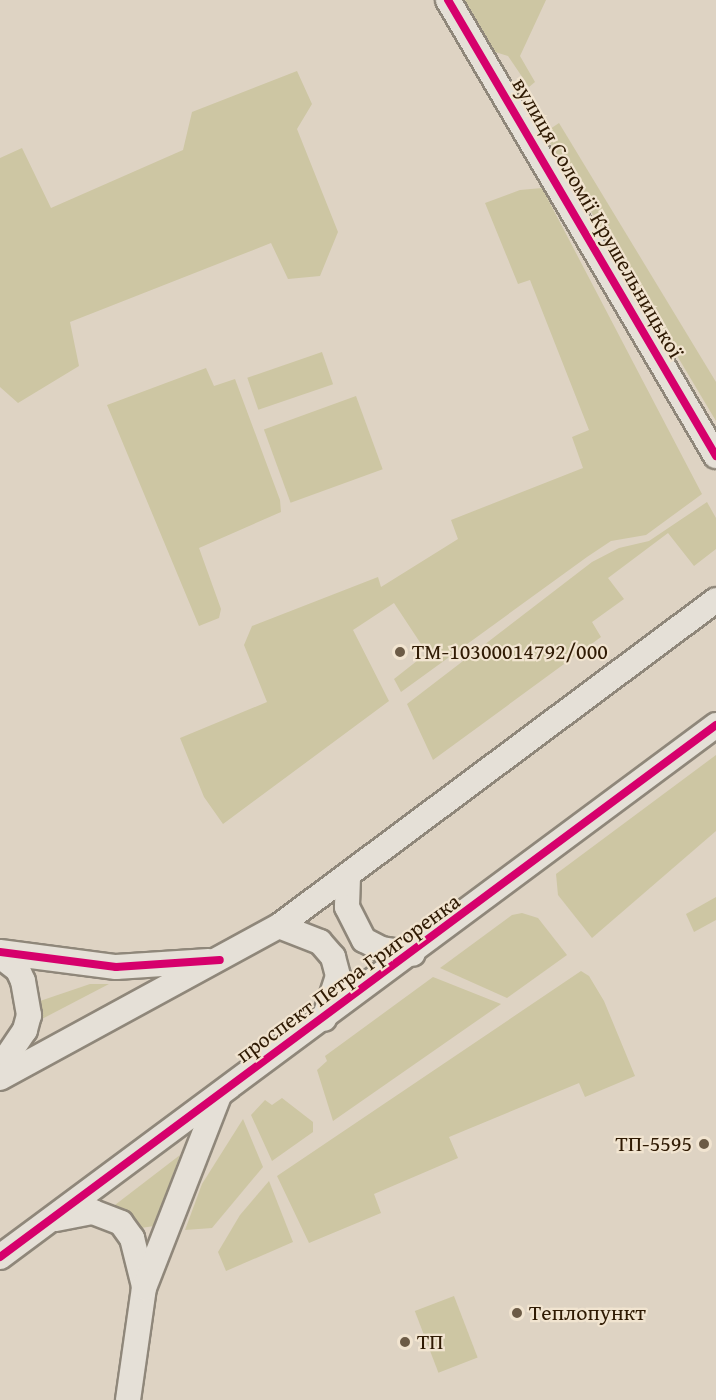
<!DOCTYPE html>
<html>
<head>
<meta charset="utf-8">
<style>
  body { margin:0 }
  #map { position:relative; width:716px; height:1400px; overflow:hidden; background:#ded3c3; font-family:"Gentium Book Plus",serif }
  div>[style] { position:absolute }
  .green>* { inset:0; background:#cdc6a3; transform-origin:0 0 }
  .roads { filter:drop-shadow(2px 0 #8f877a) drop-shadow(-2px 0 #8f877a) drop-shadow(0 2px #8f877a) drop-shadow(0 -2px #8f877a) }
  .minor>* { height:24px; margin:-12px; padding:0 12px; transform-origin:12px; border-radius:12px; background:#e5e0d7 }
  .cycleway>* { height:8px; margin:-4px; padding:0 4px; transform-origin:4px; border-radius:4px; background:#d6006c }
  .dots>* { width:16px; height:16px; translate:-50% -50%; box-sizing:border-box; border:3px solid #f1e4d0; border-radius:50% }
  span { translate:-50% -50%; white-space:nowrap; text-align:center; line-height:1.15; -webkit-text-stroke:4.5px #f1e4d0; paint-order:stroke }
  .street-label { font-size:22px; color:#2f1a03 }
  .poi-label { font-size:22px; color:#2f1a03 }
  .left { translate:0 -50%; text-align:left }
  .right { translate:-100% -50%; text-align:right }
</style>
</head>
<body>
<div id="map">
  <div class="green">
    <i style="clip-path:polygon(465px 0,546px 0,520px 56px,535px 82px,529px 87px,508px 56px,495px 52px)"></i>
    <i style="clip-path:polygon(297px 71px,312px 104px,297px 129px,338px 232px,320px 276px,288px 279px,271px 243px,70px 322px,79px 366px,18px 403px,0 387px,0 158px,22px 148px,51px 208px,183px 150px,192px 112px)"></i>
    <i style="clip-path:polygon(559px 123px,716px 382px,716px 421px,544px 133px)"></i>
    <i style="clip-path:polygon(542px 188px,702px 494px,646px 535px,611px 541px,587px 557px,401px 692px,394px 679px,427px 653px,394px 603px,353px 630px,389px 701px,223px 824px,204px 797px,180px 738px,267px 702px,244px 645px,252px 626px,378px 577px,381px 587px,458px 539px,451px 520px,583px 468px,572px 437px,589px 430px,530px 280px,518px 284px,485px 203px,520px 190px)"></i>
    <i style="left:322px;top:352px;width:34px;height:79px;rotate:71deg"></i>
    <i style="clip-path:polygon(206px 368px,214px 386px,235px 379px,280px 500px,281px 512px,199px 548px,221px 609px,219px 618px,199px 626px,107px 405px)"></i>
    <i style="left:356px;top:396px;width:78px;height:98px;rotate:70deg"></i>
    <i style="clip-path:polygon(707px 502px,716px 518px,716px 549px,694px 566px,668px 533px,608px 578px,624px 599px,592px 622px,601px 637px,433px 760px,407px 704px,592px 562px,619px 548px,649px 541px)"></i>
    <i style="clip-path:polygon(716px 755px,716px 831px,592px 938px,558px 895px,556px 874px)"></i>
    <i style="clip-path:polygon(716px 897px,716px 920px,694px 932px,686px 914px)"></i>
    <i style="clip-path:polygon(522px 913px,538px 918px,567px 955px,507px 998px,440px 968px,512px 915px)"></i>
    <i style="clip-path:polygon(581px 971px,589px 976px,604px 1001px,635px 1076px,585px 1097px,579px 1083px,449px 1137px,458px 1158px,374px 1194px,381px 1213px,309px 1243px,277px 1176px)"></i>
    <i style="clip-path:polygon(433px 977px,501px 1004px,333px 1121px,317px 1070px,327px 1061px,325px 1056px)"></i>
    <i style="clip-path:polygon(90px 984px,109px 984px,40px 1020px,40px 1001px)"></i>
    <i style="clip-path:polygon(282px 1098px,313px 1122px,313px 1132px,272px 1161px,251px 1115px,265px 1100px,272px 1105px)"></i>
    <i style="clip-path:polygon(243px 1119px,263px 1167px,212px 1228px,185px 1230px,202px 1184px)"></i>
    <i style="clip-path:polygon(180px 1155px,154px 1226px,141px 1228px,111px 1208px)"></i>
    <i style="clip-path:polygon(269px 1181px,293px 1242px,226px 1271px,218px 1252px,240px 1215px)"></i>
    <i style="left:454px;top:1296px;width:66px;height:42px;rotate:69deg"></i>
  </div>
  <div class="roads">
    <div class="minor">
      <i style="left:448px;top:0;width:529px;rotate:59.56deg"></i>
      <i style="left:348px;top:877px;width:30px;rotate:92deg"></i>
      <i style="left:347px;top:907px;width:37px;rotate:63deg"></i>
      <i style="left:364px;top:940px;width:20px;rotate:27deg"></i>
      <i style="left:382px;top:949px;width:31px;rotate:9deg"></i>
      <i style="left:279px;top:926px;width:44px;rotate:21.3deg"></i>
      <i style="left:320px;top:942px;width:20px;rotate:49deg"></i>
      <i style="left:333px;top:957px;width:20px;rotate:75deg"></i>
      <i style="left:338px;top:976px;width:45px;rotate:108deg"></i>
      <i style="left:0;top:952px;width:117px;rotate:7.4deg"></i>
      <i style="left:116px;top:967px;width:93px;rotate:-3.7deg"></i>
      <i style="left:0;top:956px;width:23px;rotate:38deg"></i>
      <i style="left:18px;top:970px;width:12px;rotate:66deg"></i>
      <i style="left:23px;top:981px;width:35px;rotate:80deg"></i>
      <i style="left:29px;top:1015px;width:16px;rotate:105deg"></i>
      <i style="left:25px;top:1030px;width:45px;rotate:124deg"></i>
      <i style="left:0;top:1078px;width:318px;rotate:-28.6deg"></i>
      <i style="left:279px;top:926px;width:545px;rotate:-36.72deg"></i>
      <i style="left:56px;top:1219px;width:38px;rotate:-11deg"></i>
      <i style="left:93px;top:1212px;width:30px;rotate:21deg"></i>
      <i style="left:121px;top:1223px;width:19px;rotate:54deg"></i>
      <i style="left:132px;top:1238px;width:49px;rotate:76deg"></i>
      <i style="left:0;top:1257px;width:892px;rotate:-36.61deg"></i>
      <i style="left:128px;top:1400px;width:113px;rotate:-81.9deg"></i>
      <i style="left:144px;top:1288px;width:206px;rotate:-68.7deg"></i>
    </div>
  </div>
  <div class="cycleway">
    <i style="left:448px;top:0;width:529px;rotate:59.56deg"></i>
    <i style="left:0;top:952px;width:117px;rotate:7.4deg"></i>
    <i style="left:116px;top:967px;width:104px;rotate:-3.9deg"></i>
    <i style="left:0;top:1257px;width:892px;rotate:-36.61deg"></i>
  </div>
  <div class="dots">
    <i style="left:400px;top:652px;background:#6c5b46"></i>
    <i style="left:704px;top:1144px;background:#6c5b46"></i>
    <i style="left:517px;top:1313px;background:#6c5b46"></i>
    <i style="left:405px;top:1342px;background:#6c5b46"></i>
  </div>
  <div class="street-label">
    <span style="left:598px;top:218px;rotate:60deg">вулиця Соломії Крушельницької</span>
    <span style="left:348px;top:978px;rotate:-36deg">проспект Петра Григоренка</span>
  </div>
  <div class="poi-label">
    <span class="left" style="left:412px;top:652px">ТМ-10300014792/000</span>
    <span class="right" style="left:692px;top:1144px">ТП-5595</span>
    <span class="left" style="left:529px;top:1313px">Теплопункт</span>
    <span class="left" style="left:417px;top:1342px">ТП</span>
  </div>
</div>
</body>
</html>
